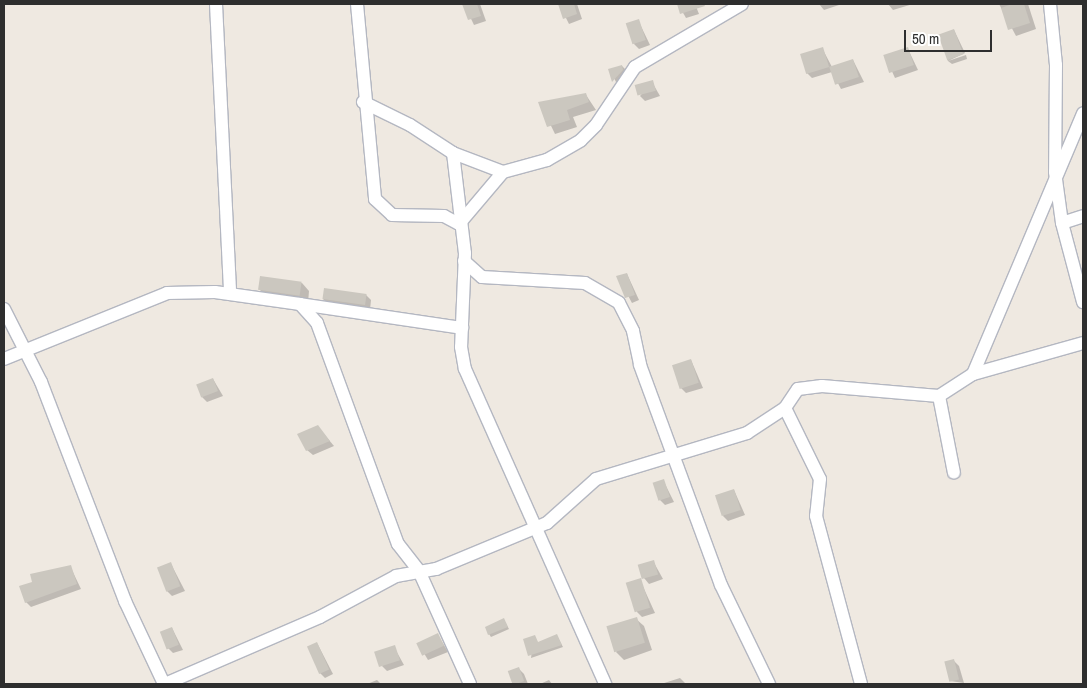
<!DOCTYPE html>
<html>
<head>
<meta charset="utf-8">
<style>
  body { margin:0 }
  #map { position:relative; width:1087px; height:688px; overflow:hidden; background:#efe9e1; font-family:"Archivo Narrow",sans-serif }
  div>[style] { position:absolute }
  .shadow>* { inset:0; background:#0003 }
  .building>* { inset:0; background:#cbc7bf; transform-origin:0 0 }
  .roads { filter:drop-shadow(1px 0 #b4b7c1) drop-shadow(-1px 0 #b4b7c1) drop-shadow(0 1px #b4b7c1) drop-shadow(0 -1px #b4b7c1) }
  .street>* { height:12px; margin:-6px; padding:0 6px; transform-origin:6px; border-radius:6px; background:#fff }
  span { translate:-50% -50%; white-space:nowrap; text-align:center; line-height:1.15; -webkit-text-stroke:4px #fff; paint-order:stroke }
  .frame { position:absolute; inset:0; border:5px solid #2e2e2e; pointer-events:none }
  .scale { position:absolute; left:904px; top:30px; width:88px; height:22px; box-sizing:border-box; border:2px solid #2e2e2e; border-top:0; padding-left:6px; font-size:15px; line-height:18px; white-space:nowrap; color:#2e2e2e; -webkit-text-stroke:4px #fff; paint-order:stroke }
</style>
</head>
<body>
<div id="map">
  <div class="shadow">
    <i style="clip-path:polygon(464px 4px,480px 4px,486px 21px,474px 25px)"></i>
    <i style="clip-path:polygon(559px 4px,577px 4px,582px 19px,569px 24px)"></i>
    <i style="clip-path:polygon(678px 4px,695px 4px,699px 14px,686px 18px)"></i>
    <i style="clip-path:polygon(819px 4px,842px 4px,824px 10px)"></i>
    <i style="clip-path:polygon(888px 4px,913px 4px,893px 10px)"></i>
    <i style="clip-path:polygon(999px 4px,1028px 4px,1036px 29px,1016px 36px)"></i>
    <i style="clip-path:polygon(638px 20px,650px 45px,639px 49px,634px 44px)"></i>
    <i style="clip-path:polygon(954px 30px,965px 53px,948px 61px,947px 59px)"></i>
    <i style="clip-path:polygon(822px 48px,832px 67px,853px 60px,864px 82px,841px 89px,832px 72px,812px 78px,807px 73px)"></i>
    <i style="clip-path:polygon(908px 49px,918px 70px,895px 78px,885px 56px)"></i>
    <i style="clip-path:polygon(966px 55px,967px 59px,952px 64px,948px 61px)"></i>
    <i style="clip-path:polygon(622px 66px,627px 71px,618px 86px,610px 70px)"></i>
    <i style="clip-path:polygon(652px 82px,660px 96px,645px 101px,640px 96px)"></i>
    <i style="clip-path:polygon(586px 95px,596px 110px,573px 117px,577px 127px,555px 134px,540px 103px)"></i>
    <i style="clip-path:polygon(627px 274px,639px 300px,632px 303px,618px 277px)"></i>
    <i style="clip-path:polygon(302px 283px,309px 291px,308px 303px,267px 297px,259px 289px)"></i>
    <i style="clip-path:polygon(366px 295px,371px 300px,370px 310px,328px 304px,323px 299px)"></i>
    <i style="clip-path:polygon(691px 360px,703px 388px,686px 393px,681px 388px)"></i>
    <i style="clip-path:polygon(213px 379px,223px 396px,207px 402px,202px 397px)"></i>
    <i style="clip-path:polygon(318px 427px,334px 446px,313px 455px,307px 450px)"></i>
    <i style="clip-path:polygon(663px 480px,674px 502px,665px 505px,660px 500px)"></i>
    <i style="clip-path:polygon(734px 490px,745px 515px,728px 521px,723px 516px)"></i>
    <i style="clip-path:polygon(653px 561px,663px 579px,649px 584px,644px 578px)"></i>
    <i style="clip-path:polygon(171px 564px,185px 591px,172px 596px,167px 591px)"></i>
    <i style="clip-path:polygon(70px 566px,81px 589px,31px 607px,26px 602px,34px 582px)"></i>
    <i style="clip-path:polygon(640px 580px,655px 613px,642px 617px,637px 612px)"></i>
    <i style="clip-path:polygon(636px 619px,644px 626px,652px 650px,624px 660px,616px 652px)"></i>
    <i style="clip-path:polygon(504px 620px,509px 629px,491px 637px,489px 634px)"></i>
    <i style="clip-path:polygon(172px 628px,183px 650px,173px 653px,168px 648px)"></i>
    <i style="clip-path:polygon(438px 635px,448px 652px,428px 660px,418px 643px)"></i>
    <i style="clip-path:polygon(534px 636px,538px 643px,557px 636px,563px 647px,531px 658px)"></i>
    <i style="clip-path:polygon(317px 643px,333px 674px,325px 678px,320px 673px)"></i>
    <i style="clip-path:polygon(394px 647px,404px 665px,387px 671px,382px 666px)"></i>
    <i style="clip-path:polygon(954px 661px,959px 666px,964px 683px,950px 681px)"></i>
    <i style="clip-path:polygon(519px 669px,524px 674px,528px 684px,515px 684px,510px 672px)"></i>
    <i style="clip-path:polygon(680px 678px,686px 684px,661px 684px)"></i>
    <i style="clip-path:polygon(377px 680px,381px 684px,367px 684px)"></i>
    <i style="clip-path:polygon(549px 680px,552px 684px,540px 684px)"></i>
  </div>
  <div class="building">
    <i style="clip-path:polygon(462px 4px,477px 4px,481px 16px,468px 20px)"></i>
    <i style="clip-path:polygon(558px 4px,574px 4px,577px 14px,563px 19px)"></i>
    <i style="clip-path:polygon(677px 4px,704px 4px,705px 6px,680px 14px)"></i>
    <i style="clip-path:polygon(1012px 4px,1024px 4px,1030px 23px,1008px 30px,1001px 8px)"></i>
    <i style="left:639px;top:19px;width:22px;height:14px;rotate:72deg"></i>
    <i style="left:954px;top:29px;width:27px;height:17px;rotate:70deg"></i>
    <i style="left:823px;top:47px;width:21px;height:24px;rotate:73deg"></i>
    <i style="left:908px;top:47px;width:19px;height:26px;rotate:72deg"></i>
    <i style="left:853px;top:59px;width:19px;height:25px;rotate:72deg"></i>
    <i style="clip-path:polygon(622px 65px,623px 70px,612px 82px,608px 69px)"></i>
    <i style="left:653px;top:80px;width:11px;height:19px;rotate:75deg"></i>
    <i style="clip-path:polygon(586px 93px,589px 102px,567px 110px,570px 120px,547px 127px,538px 102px)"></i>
    <i style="clip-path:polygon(627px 273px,635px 295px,625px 298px,616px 276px)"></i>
    <i style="left:260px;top:276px;width:42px;height:14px;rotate:8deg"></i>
    <i style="left:324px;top:288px;width:43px;height:11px;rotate:8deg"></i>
    <i style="left:691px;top:359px;width:25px;height:20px;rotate:72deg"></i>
    <i style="left:213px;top:378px;width:14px;height:18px;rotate:69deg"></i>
    <i style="clip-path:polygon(318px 425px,330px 441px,306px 451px,297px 434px)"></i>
    <i style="left:664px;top:479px;width:19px;height:12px;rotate:72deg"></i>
    <i style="left:734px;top:489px;width:22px;height:20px;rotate:72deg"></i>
    <i style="left:654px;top:560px;width:15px;height:17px;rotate:74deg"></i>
    <i style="left:171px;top:562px;width:26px;height:15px;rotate:69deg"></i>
    <i style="clip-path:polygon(71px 565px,77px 584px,25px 603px,19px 586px,32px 582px,30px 574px)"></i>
    <i style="left:641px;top:578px;width:31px;height:16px;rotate:73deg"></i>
    <i style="left:637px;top:617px;width:27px;height:32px;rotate:73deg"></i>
    <i style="clip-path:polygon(504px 618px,508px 627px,488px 635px,485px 627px)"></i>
    <i style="left:172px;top:627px;width:19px;height:13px;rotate:69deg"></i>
    <i style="left:438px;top:633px;width:14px;height:24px;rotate:65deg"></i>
    <i style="clip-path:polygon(557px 634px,562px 645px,528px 656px,523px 639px,535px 635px,538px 642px)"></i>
    <i style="left:317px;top:642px;width:30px;height:11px;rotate:66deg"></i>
    <i style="left:395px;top:645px;width:16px;height:22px;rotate:72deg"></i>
    <i style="left:954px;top:659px;width:21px;height:10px;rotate:76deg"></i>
    <i style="left:519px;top:667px;width:15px;height:12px;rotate:70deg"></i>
  </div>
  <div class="roads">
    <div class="street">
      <i style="left:216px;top:4px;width:290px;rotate:87.2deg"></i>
      <i style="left:357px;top:4px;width:196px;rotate:84.7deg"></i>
      <i style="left:375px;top:199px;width:23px;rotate:43deg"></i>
      <i style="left:392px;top:215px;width:52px;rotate:1.1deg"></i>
      <i style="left:444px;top:216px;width:17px;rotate:28deg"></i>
      <i style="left:1050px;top:4px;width:61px;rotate:84.4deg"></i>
      <i style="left:1056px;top:65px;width:107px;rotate:90.5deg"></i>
      <i style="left:1055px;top:172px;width:51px;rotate:82.2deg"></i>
      <i style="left:1062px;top:223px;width:82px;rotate:75.1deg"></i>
      <i style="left:363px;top:102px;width:52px;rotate:26.1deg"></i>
      <i style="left:410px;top:125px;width:51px;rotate:33.1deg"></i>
      <i style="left:453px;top:153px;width:53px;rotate:20.8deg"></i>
      <i style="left:503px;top:172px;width:46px;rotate:-15.3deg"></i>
      <i style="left:547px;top:160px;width:39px;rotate:-30deg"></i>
      <i style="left:581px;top:140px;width:21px;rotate:-45deg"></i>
      <i style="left:596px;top:125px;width:70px;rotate:-56.1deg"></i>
      <i style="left:635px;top:67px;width:124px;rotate:-30.5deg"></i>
      <i style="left:453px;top:153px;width:101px;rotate:83.2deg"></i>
      <i style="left:465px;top:253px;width:94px;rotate:92.4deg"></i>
      <i style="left:461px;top:347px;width:22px;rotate:80deg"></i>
      <i style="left:465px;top:369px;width:345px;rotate:66deg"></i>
      <i style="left:1062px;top:223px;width:22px;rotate:-18deg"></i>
      <i style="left:459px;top:224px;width:68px;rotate:-49.8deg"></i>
      <i style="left:464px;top:261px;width:24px;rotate:42deg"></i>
      <i style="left:482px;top:277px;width:103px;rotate:3.3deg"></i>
      <i style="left:585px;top:283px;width:39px;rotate:30deg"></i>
      <i style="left:619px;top:303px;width:31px;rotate:63deg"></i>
      <i style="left:633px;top:331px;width:35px;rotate:78deg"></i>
      <i style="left:640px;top:365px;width:234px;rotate:69.8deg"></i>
      <i style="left:721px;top:585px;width:110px;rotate:64.1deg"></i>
      <i style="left:300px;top:304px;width:164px;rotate:8.4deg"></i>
      <i style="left:4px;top:309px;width:82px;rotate:63.1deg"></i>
      <i style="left:41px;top:382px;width:235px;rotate:69deg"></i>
      <i style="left:125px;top:601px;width:92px;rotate:64.8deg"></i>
      <i style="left:4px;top:359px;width:176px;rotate:-22deg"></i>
      <i style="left:167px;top:293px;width:48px;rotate:-1.2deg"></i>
      <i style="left:215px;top:292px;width:86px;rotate:8deg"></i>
      <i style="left:300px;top:304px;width:25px;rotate:48deg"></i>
      <i style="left:317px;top:323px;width:235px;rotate:69.9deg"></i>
      <i style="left:398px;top:544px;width:34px;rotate:52deg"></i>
      <i style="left:419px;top:571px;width:124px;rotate:65.7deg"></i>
      <i style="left:973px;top:374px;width:283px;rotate:-67.1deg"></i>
      <i style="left:939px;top:396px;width:78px;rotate:79deg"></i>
      <i style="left:785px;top:408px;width:79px;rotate:63.8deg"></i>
      <i style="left:820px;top:479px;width:37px;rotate:96deg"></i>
      <i style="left:816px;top:516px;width:174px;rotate:75deg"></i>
      <i style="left:165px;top:684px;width:169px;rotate:-23.4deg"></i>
      <i style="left:320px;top:617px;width:86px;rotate:-28.3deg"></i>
      <i style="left:396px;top:576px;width:41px;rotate:-9.9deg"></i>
      <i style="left:436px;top:569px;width:120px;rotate:-22.5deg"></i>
      <i style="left:547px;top:523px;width:66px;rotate:-41.9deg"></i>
      <i style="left:596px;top:479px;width:158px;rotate:-16.9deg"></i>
      <i style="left:747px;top:433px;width:45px;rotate:-33.3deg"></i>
      <i style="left:785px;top:408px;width:23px;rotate:-56deg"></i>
      <i style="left:798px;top:389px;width:24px;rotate:-7deg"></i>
      <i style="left:822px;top:386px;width:117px;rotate:4.9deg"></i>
      <i style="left:939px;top:396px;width:40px;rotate:-32.9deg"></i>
      <i style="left:973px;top:374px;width:114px;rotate:-15.7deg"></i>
    </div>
  </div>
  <div class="frame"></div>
  <div class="scale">50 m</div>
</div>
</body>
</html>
